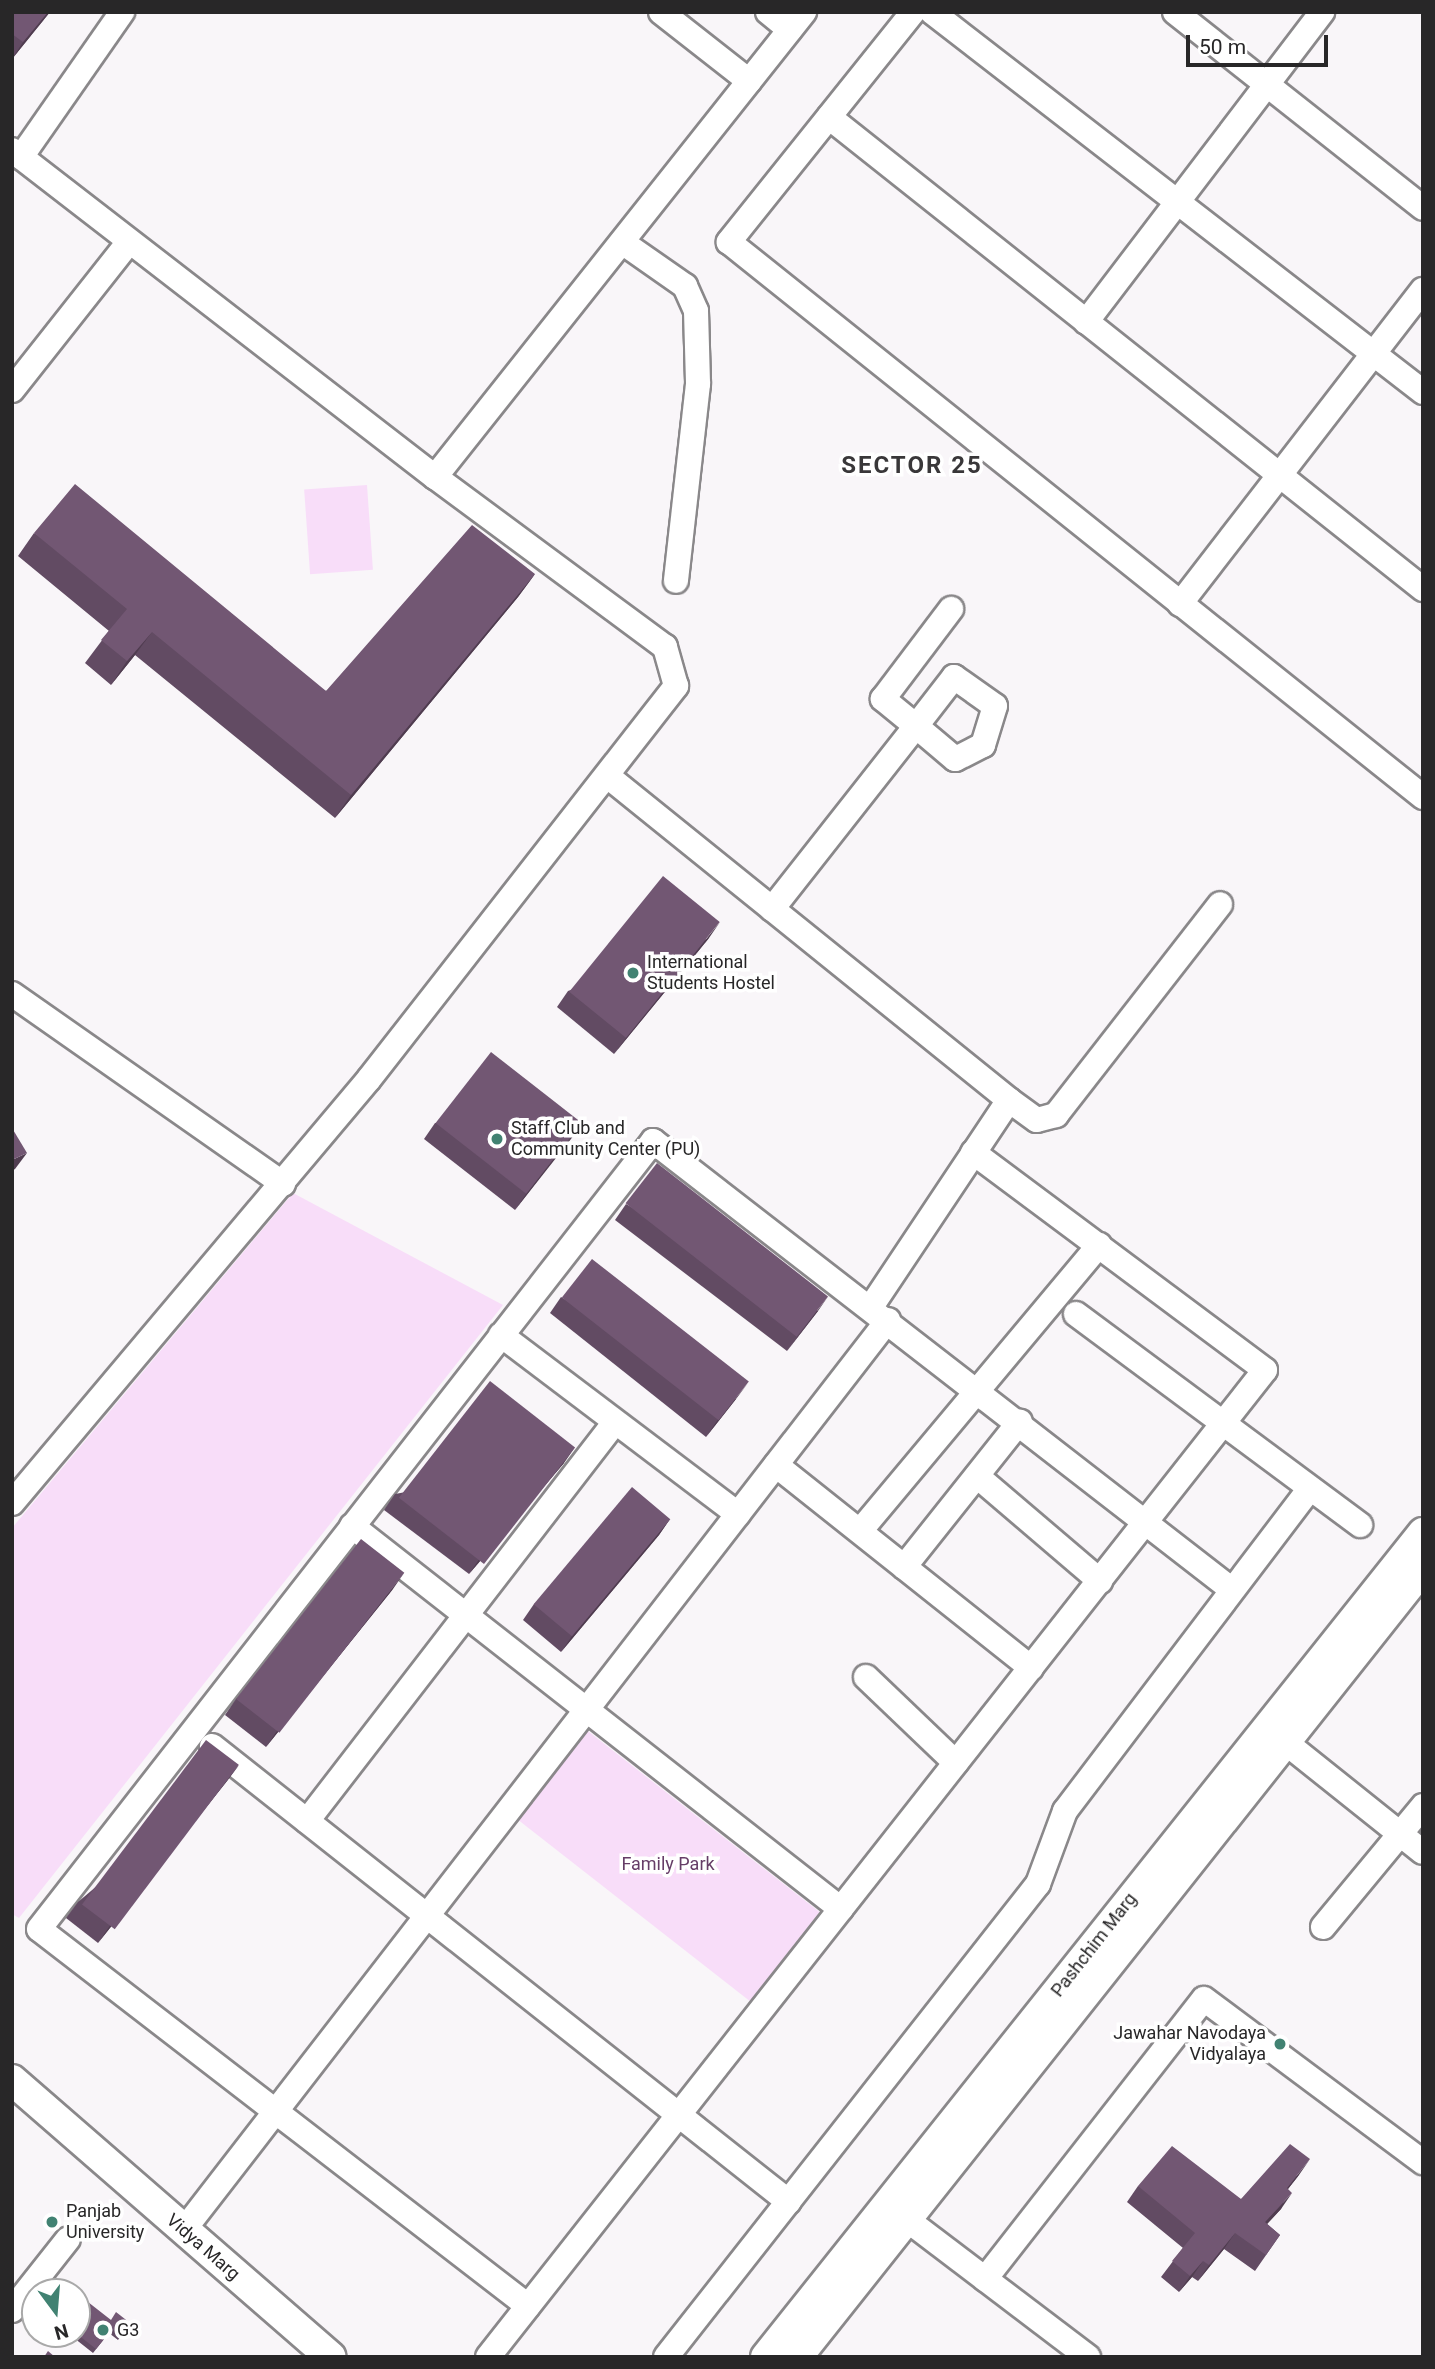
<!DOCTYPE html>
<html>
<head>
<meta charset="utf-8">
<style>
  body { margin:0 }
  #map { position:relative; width:1435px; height:2369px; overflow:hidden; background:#f9f6f9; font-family:Roboto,sans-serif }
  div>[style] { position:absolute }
  .green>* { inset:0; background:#f8ddf9; transform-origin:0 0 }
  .roads { filter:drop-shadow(2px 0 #8a888a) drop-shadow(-2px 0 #8a888a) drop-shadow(0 2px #8a888a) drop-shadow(0 -2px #8a888a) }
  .minor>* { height:24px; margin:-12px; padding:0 12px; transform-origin:12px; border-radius:12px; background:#fff }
  .major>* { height:30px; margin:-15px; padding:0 15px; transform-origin:15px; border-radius:15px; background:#fff }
  .wall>* { inset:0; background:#624b63 }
  .shaded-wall>* { inset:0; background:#503d50 }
  .building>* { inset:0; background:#725773; transform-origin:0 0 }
  .dots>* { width:19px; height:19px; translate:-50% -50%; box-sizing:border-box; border:4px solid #fff; border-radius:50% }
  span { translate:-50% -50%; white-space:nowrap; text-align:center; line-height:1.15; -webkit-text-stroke:7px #fff; paint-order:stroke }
  .poi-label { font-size:18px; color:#282728 }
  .left { translate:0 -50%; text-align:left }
  .right { translate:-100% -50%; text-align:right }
  .park-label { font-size:18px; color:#663d67 }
  .street-label { font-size:18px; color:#282728 }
  .district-label { font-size:24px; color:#393739; font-weight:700; letter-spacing:2px }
  .frame { position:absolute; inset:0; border:14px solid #282728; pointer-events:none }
  .north { position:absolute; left:21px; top:2278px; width:70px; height:70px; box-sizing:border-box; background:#fff; border:2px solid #a9a9a9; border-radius:50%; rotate:164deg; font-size:19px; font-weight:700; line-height:28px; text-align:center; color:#282728 }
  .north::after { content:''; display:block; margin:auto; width:24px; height:32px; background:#418272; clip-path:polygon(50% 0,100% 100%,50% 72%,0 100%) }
  .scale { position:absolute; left:1186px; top:35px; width:142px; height:32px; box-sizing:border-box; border:4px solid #282728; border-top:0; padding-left:9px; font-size:21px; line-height:24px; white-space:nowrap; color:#282728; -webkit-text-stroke:5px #fff; paint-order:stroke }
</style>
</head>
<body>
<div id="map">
  <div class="green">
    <i style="left:367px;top:485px;width:85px;height:63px;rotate:86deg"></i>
    <i style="clip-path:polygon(293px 1193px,503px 1305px,19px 1918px,12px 1914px,12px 1528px)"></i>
    <i style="left:584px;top:1728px;width:299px;height:113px;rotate:38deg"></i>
  </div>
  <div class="roads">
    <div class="minor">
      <i style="left:661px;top:12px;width:112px;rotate:38.1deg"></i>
      <i style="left:768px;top:12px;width:28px;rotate:39deg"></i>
      <i style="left:913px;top:12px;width:295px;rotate:128.7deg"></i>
      <i style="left:729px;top:242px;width:889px;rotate:38.65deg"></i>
      <i style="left:932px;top:12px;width:621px;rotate:37.74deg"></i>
      <i style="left:1175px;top:12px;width:316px;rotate:38.3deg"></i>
      <i style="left:829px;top:117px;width:759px;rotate:38.47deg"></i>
      <i style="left:12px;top:150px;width:535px;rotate:37.71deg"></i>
      <i style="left:435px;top:477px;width:594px;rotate:-51.57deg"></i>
      <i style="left:21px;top:157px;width:177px;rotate:-55.1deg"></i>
      <i style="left:622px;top:242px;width:77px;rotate:34.9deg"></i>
      <i style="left:685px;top:286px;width:27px;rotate:66deg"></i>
      <i style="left:696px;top:311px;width:73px;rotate:88.4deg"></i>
      <i style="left:698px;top:384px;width:198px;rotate:96.4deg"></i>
      <i style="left:1086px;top:322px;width:390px;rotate:-52.7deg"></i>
      <i style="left:12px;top:390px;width:187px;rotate:-51.7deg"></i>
      <i style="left:1180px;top:604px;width:397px;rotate:-52.3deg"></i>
      <i style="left:954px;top:677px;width:50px;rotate:35.3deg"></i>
      <i style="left:995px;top:706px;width:41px;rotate:107.1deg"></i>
      <i style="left:983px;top:745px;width:31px;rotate:153deg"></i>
      <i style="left:955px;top:759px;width:51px;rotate:-139.8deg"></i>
      <i style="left:916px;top:726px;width:62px;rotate:-52.2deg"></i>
      <i style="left:610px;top:778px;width:513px;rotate:38.9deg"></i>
      <i style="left:1009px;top:1100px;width:249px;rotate:123.7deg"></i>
      <i style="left:772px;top:909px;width:233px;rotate:-51.8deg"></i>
      <i style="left:916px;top:726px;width:43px;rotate:-140.7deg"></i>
      <i style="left:883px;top:699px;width:113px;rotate:-52.9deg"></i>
      <i style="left:12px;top:994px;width:331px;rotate:35deg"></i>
      <i style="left:1009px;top:1100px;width:34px;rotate:36deg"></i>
      <i style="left:1037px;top:1120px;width:20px;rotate:-15deg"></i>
      <i style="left:1056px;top:1115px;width:267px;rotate:-52.1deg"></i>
      <i style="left:1076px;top:1314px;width:354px;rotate:36.6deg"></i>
      <i style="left:501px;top:1335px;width:297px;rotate:37.1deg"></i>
      <i style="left:776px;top:1465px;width:326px;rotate:38.5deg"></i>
      <i style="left:977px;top:1476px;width:162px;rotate:40.5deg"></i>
      <i style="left:12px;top:1503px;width:554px;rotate:-49.9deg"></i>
      <i style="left:369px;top:1079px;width:499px;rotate:-52deg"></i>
      <i style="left:676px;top:686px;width:41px;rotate:-105.8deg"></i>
      <i style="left:665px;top:647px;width:286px;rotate:-143.5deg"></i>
      <i style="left:352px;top:1526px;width:621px;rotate:38.07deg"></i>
      <i style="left:860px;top:1531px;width:373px;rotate:-50.1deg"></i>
      <i style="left:904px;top:1567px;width:186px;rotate:-51.5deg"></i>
      <i style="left:866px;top:1677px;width:124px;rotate:43.7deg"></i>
      <i style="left:1285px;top:1742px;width:176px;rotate:38.6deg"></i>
      <i style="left:212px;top:1746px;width:735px;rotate:38.32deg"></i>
      <i style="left:307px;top:1821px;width:504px;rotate:-52.33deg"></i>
      <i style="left:1323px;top:1927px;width:157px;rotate:-50.4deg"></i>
      <i style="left:893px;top:2209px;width:245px;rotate:37.2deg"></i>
      <i style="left:183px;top:2231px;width:1152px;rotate:-52.26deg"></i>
      <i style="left:985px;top:2279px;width:355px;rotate:-52deg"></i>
      <i style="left:1204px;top:1999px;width:273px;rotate:36.7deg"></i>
      <i style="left:528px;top:2306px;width:617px;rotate:-142.37deg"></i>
      <i style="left:39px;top:1929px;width:999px;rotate:-52.07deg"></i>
      <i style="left:653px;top:1141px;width:731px;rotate:37.78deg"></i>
      <i style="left:12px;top:2310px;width:90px;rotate:-51.7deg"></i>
      <i style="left:488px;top:2357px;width:1256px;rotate:-51.79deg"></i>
      <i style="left:1265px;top:1370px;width:364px;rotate:-143.3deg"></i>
      <i style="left:666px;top:2357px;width:602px;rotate:-51.82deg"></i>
      <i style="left:1038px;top:1884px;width:78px;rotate:-69.7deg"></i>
      <i style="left:1065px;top:1811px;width:405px;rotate:-52.8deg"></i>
    </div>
    <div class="major">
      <i style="left:12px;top:2080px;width:422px;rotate:41deg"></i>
      <i style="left:766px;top:2357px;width:1054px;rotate:-51.43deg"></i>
      <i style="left:797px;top:2357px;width:1007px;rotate:-51.57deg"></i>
    </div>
  </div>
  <div class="wall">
    <i style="clip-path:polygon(12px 12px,50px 12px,12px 59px)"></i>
    <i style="clip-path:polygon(34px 533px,326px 691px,535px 574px,518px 597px,335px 818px,135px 655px,111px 685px,85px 663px,109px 631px,18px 556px)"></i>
    <i style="clip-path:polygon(709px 938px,614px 1054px,557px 1007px,568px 991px)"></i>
    <i style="clip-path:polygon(435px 1123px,582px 1123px,515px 1210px,424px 1139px)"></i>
    <i style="clip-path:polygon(626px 1204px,818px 1311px,787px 1351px,615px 1220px)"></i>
    <i style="clip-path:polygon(561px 1297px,736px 1399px,706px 1437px,550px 1313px)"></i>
    <i style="clip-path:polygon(564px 1463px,469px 1574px,384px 1510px,395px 1494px)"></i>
    <i style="clip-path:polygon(670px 1519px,659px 1535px,561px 1652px,523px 1620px,534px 1604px)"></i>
    <i style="clip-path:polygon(393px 1589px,266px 1747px,225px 1715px,236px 1699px)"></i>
    <i style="clip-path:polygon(239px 1765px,227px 1781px,98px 1943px,66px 1918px,78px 1902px)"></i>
    <i style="clip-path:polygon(1299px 2175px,1288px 2189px,1281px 2209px,1267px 2224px,1280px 2235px,1255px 2271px,1224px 2249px,1198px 2281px,1192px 2277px,1179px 2292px,1161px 2277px,1183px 2248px,1127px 2202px,1138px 2186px,1241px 2199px)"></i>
    <i style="clip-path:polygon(77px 2316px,111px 2320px,130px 2323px,118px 2340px,109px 2333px,93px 2353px,74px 2338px,82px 2327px,77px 2323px)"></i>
  </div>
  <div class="shaded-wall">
    <i style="clip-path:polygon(48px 12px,50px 12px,12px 59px,23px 42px)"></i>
    <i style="clip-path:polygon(535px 574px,518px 597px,335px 818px,351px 795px)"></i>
    <i style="clip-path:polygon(152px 632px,135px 655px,111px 685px,127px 661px)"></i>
    <i style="clip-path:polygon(720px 922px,709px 938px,614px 1054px,626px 1038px)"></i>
    <i style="clip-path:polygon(582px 1123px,571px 1139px,515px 1210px,526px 1194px)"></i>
    <i style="clip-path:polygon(27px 1153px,15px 1169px,12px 1171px,12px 1160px)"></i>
    <i style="clip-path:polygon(829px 1295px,818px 1311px,787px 1351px,798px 1336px)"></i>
    <i style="clip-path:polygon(748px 1383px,736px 1399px,706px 1437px,717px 1421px)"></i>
    <i style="clip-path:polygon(575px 1447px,564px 1463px,469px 1574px,480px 1558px)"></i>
    <i style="clip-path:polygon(670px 1519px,659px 1535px,561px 1652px,572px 1636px)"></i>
    <i style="clip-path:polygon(404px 1573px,393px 1589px,266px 1747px,277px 1731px)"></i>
    <i style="clip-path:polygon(239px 1765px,227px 1781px,98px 1943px,109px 1927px)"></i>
    <i style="clip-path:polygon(1310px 2159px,1299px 2175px,1276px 2204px,1287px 2188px)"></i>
    <i style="clip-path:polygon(1292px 2193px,1281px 2209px,1254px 2238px,1265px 2222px)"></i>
    <i style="clip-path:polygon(1235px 2233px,1224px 2249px,1198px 2281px,1209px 2265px)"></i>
    <i style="clip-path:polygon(1203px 2261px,1192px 2277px,1179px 2292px,1190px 2276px)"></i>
  </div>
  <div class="building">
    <i style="clip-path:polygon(12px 12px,48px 12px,23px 42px,12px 34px)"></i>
    <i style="clip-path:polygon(75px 484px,326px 691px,472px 525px,535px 574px,351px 795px,152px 632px,127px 661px,101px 640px,127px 609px,34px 533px)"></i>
    <i style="left:663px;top:876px;width:73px;height:149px;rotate:39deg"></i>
    <i style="left:491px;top:1052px;width:115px;height:90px;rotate:38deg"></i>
    <i style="clip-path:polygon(12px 1128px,27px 1153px,12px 1160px)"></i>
    <i style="left:657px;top:1163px;width:217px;height:51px;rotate:38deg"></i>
    <i style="left:592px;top:1259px;width:199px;height:49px;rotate:38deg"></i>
    <i style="left:490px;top:1381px;width:108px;height:148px;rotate:38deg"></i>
    <i style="left:632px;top:1487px;width:50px;height:153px;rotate:40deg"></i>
    <i style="left:361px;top:1539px;width:55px;height:203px;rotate:38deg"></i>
    <i style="left:206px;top:1740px;width:41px;height:206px;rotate:37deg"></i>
    <i style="clip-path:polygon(1290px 2144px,1310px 2159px,1287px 2188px,1292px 2193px,1265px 2222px,1280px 2235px,1266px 2255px,1235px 2233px,1209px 2265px,1203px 2261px,1190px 2276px,1172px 2261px,1195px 2233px,1138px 2186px,1172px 2146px,1241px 2199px)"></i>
    <i style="clip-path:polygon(88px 2302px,111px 2320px,116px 2312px,130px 2323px,121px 2336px,112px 2329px,96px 2349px,77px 2334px,85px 2324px,77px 2316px)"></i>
    <i style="clip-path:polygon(48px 2351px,55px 2357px,44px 2357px)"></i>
  </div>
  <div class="dots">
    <i style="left:633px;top:973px;background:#418272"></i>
    <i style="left:497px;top:1139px;background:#418272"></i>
    <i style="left:1280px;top:2044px;background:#418272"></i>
    <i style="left:52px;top:2222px;background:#418272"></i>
    <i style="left:103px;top:2330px;background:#418272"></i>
  </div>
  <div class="poi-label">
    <span class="left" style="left:647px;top:973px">International<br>Students Hostel</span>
    <span class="left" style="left:511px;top:1139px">Staff Club and<br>Community Center (PU)</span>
    <span class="right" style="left:1266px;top:2044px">Jawahar Navodaya<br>Vidyalaya</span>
    <span class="left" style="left:66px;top:2222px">Panjab<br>University</span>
    <span class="left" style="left:117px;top:2330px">G3</span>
  </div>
  <div class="park-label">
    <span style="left:668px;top:1864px">Family Park</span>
  </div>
  <div class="street-label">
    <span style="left:1094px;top:1945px;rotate:-52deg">Pashchim Marg</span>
    <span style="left:203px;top:2247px;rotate:41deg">Vidya Marg</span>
  </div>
  <div class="district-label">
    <span style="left:912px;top:466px">SECTOR 25</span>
  </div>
  <div class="frame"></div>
  <div class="north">N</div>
  <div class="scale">50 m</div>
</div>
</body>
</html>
